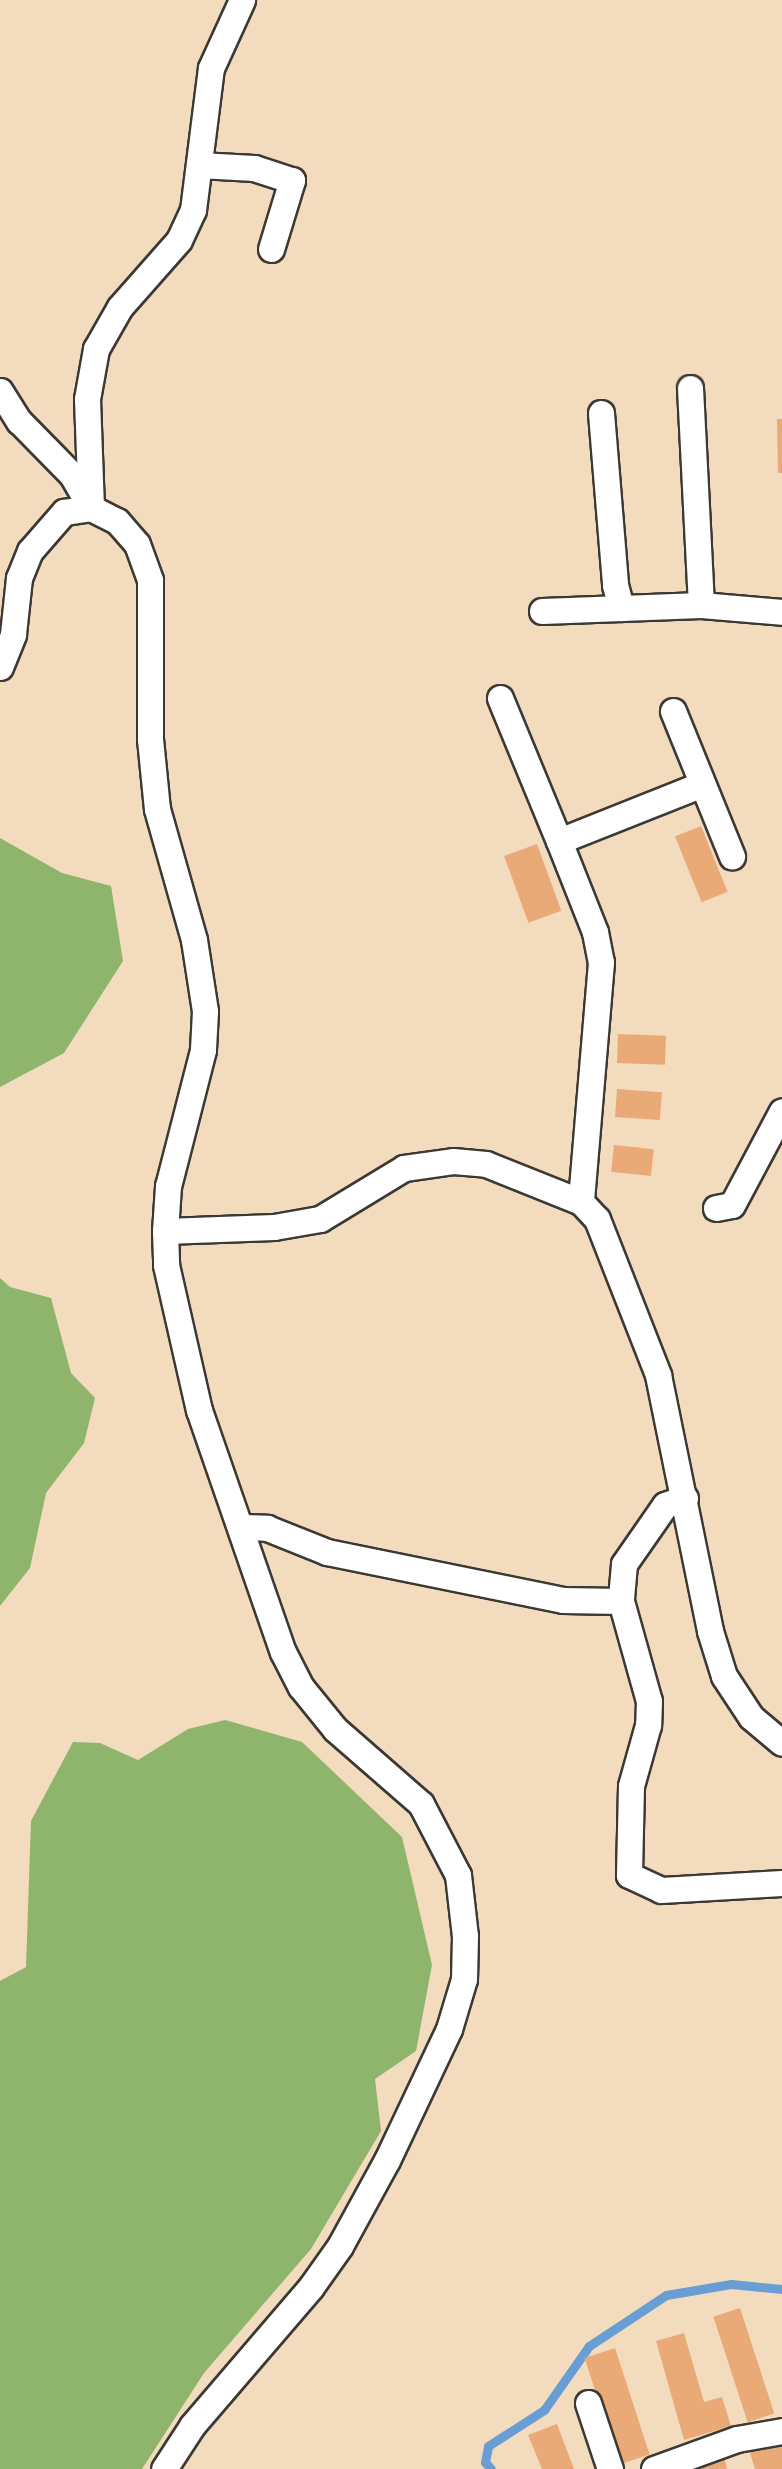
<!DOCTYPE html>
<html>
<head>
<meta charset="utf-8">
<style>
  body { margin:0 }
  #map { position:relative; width:782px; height:2469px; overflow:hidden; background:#f3dbbe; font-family:"IM FELL English",serif }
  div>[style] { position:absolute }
  .forest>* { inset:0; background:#8eb56b }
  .stream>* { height:9px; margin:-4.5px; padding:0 4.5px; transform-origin:4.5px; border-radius:4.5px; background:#699ed5 }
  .building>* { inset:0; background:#eaaa78; transform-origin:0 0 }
  .roads { filter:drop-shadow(2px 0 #3c3934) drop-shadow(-2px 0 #3c3934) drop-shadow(0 2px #3c3934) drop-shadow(0 -2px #3c3934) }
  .street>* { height:25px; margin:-12.5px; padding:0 12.5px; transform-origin:12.5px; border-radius:12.5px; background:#fff }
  span { translate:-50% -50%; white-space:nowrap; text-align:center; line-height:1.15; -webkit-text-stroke:8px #f7f3e8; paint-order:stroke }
</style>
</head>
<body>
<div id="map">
  <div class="forest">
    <i style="clip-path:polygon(0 838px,62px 873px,111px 886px,123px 961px,64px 1053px,0 1087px)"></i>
    <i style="clip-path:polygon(0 1278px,10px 1287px,51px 1298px,71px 1373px,95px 1398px,84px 1443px,46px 1493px,30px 1568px,0 1606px)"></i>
    <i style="clip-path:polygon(225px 1720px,302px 1742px,402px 1837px,432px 1965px,416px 2051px,375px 2079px,381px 2131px,311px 2249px,204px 2373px,142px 2469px,0 2469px,0 1981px,26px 1967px,31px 1821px,73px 1742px,100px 1743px,138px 1760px,188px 1729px)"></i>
  </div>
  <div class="stream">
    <i style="left:491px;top:2469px;width:9px;rotate:-131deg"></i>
    <i style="left:485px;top:2462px;width:16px;rotate:-79deg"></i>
    <i style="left:488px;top:2446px;width:67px;rotate:-32.7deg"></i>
    <i style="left:544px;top:2410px;width:78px;rotate:-54.9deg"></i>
    <i style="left:589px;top:2346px;width:92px;rotate:-33.5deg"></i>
    <i style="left:666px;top:2295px;width:66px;rotate:-9.6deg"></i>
    <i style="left:731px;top:2284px;width:51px;rotate:5.6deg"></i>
  </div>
  <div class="building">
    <i style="clip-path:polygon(777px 419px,782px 419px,782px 473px,778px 473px)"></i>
    <i style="left:701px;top:826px;width:71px;height:28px;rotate:68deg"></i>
    <i style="left:537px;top:844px;width:71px;height:35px;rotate:70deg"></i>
    <i style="left:618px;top:1034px;width:48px;height:29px;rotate:2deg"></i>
    <i style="left:617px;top:1089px;width:45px;height:28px;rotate:4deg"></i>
    <i style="left:614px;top:1145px;width:40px;height:27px;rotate:6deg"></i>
    <i style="left:740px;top:2308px;width:111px;height:28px;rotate:72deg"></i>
    <i style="clip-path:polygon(684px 2333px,704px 2402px,722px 2397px,731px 2426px,684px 2440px,656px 2341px)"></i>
    <i style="left:615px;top:2348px;width:112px;height:32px;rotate:72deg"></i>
    <i style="clip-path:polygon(557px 2424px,574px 2469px,542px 2469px,528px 2435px)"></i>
    <i style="clip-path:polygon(782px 2439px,782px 2469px,755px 2469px,749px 2450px)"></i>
    <i style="clip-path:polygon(724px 2457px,727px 2469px,693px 2469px,692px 2465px)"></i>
  </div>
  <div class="roads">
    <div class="street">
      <i style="left:199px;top:165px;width:55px;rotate:3.1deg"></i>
      <i style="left:254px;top:168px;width:40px;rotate:18deg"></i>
      <i style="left:292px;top:180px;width:72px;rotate:106.9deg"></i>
      <i style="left:690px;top:388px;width:217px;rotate:87.1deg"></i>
      <i style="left:0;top:391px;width:36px;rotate:58deg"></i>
      <i style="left:19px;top:421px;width:76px;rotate:45.5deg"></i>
      <i style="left:72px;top:475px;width:34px;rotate:60deg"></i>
      <i style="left:601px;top:413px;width:173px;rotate:85.3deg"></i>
      <i style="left:615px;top:585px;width:24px;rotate:75deg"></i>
      <i style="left:91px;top:508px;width:109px;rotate:-92.1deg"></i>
      <i style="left:87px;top:399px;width:51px;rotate:-79.8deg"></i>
      <i style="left:96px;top:349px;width:48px;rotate:-60.3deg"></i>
      <i style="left:120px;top:307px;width:89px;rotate:-48.6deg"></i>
      <i style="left:179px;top:240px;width:33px;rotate:-65deg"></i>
      <i style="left:193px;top:210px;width:143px;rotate:-82.8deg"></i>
      <i style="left:211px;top:68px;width:75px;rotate:-65.5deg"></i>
      <i style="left:542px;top:611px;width:159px;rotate:-2.2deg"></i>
      <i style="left:701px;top:605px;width:81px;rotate:4.9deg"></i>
      <i style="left:0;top:667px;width:35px;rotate:-68deg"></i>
      <i style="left:13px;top:634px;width:56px;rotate:-83.9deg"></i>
      <i style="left:19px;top:578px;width:29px;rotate:-68deg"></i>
      <i style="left:30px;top:551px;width:52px;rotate:-48.9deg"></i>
      <i style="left:64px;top:512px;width:27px;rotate:-8deg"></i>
      <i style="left:91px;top:508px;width:29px;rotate:27deg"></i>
      <i style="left:117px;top:521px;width:30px;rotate:49deg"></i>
      <i style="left:137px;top:544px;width:38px;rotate:70deg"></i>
      <i style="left:150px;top:580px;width:159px;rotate:90deg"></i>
      <i style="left:150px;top:739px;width:70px;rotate:84.3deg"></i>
      <i style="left:157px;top:809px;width:136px;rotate:74.2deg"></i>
      <i style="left:194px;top:940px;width:72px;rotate:81.2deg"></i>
      <i style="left:205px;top:1011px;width:39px;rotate:93deg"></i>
      <i style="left:203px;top:1050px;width:140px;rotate:104.4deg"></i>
      <i style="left:168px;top:1186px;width:45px;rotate:93.8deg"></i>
      <i style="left:165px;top:1231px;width:34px;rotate:88deg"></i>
      <i style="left:166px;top:1265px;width:149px;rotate:77.2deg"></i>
      <i style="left:199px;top:1410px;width:256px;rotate:70.9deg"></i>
      <i style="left:283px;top:1652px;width:39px;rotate:63deg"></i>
      <i style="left:301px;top:1687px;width:54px;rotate:51deg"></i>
      <i style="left:335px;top:1729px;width:114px;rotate:41.1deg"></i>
      <i style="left:421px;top:1804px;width:80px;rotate:62.5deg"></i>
      <i style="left:458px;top:1875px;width:61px;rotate:83.5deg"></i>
      <i style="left:465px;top:1936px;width:43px;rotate:91.3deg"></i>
      <i style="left:464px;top:1979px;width:52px;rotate:106.7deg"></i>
      <i style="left:449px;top:2029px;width:145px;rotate:115.3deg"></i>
      <i style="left:387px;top:2160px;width:98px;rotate:118.7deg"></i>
      <i style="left:340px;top:2246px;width:50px;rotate:125.3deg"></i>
      <i style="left:311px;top:2287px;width:183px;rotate:130.6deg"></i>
      <i style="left:192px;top:2426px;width:51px;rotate:123.1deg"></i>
      <i style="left:500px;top:698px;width:155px;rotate:67.6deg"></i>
      <i style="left:559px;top:841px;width:154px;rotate:-21.7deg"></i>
      <i style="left:673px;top:711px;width:157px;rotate:67.9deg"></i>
      <i style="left:559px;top:841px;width:98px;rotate:68.4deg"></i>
      <i style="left:595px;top:932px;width:31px;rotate:79deg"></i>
      <i style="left:601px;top:962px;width:241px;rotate:94.8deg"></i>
      <i style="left:716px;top:1208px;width:16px;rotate:-11deg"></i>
      <i style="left:732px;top:1205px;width:106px;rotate:-62deg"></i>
      <i style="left:165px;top:1231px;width:109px;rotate:-2.1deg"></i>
      <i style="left:274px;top:1227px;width:47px;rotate:-9.9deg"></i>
      <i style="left:320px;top:1219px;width:98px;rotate:-31.3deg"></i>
      <i style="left:404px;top:1168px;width:49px;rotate:-8.1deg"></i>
      <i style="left:453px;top:1161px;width:33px;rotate:5deg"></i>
      <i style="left:486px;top:1164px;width:102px;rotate:21.8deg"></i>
      <i style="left:581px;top:1202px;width:23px;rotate:47deg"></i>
      <i style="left:597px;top:1219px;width:168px;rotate:68.6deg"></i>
      <i style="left:658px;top:1375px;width:261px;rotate:78.5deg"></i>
      <i style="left:710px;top:1631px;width:47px;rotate:72.7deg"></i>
      <i style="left:724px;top:1676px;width:49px;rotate:56.6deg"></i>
      <i style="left:751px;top:1717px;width:40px;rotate:40deg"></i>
      <i style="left:685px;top:1498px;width:21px;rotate:161deg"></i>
      <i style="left:665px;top:1505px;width:72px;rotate:124.8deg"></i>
      <i style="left:624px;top:1564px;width:37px;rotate:95deg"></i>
      <i style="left:621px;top:1601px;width:104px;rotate:74.4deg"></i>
      <i style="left:649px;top:1701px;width:24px;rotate:92deg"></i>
      <i style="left:648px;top:1725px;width:63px;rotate:105.6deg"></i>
      <i style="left:631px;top:1786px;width:89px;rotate:91.3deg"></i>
      <i style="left:629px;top:1875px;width:35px;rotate:25deg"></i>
      <i style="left:661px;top:1890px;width:121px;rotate:-3.3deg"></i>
      <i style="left:243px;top:1527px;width:24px;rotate:2deg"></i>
      <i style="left:267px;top:1528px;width:65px;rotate:21.8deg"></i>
      <i style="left:327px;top:1552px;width:241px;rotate:11.5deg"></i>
      <i style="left:563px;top:1600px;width:58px;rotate:1deg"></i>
      <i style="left:588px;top:2403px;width:70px;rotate:71.6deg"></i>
      <i style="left:654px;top:2469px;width:88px;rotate:-19.9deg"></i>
      <i style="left:737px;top:2439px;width:46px;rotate:-10.1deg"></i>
    </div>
  </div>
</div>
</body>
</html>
